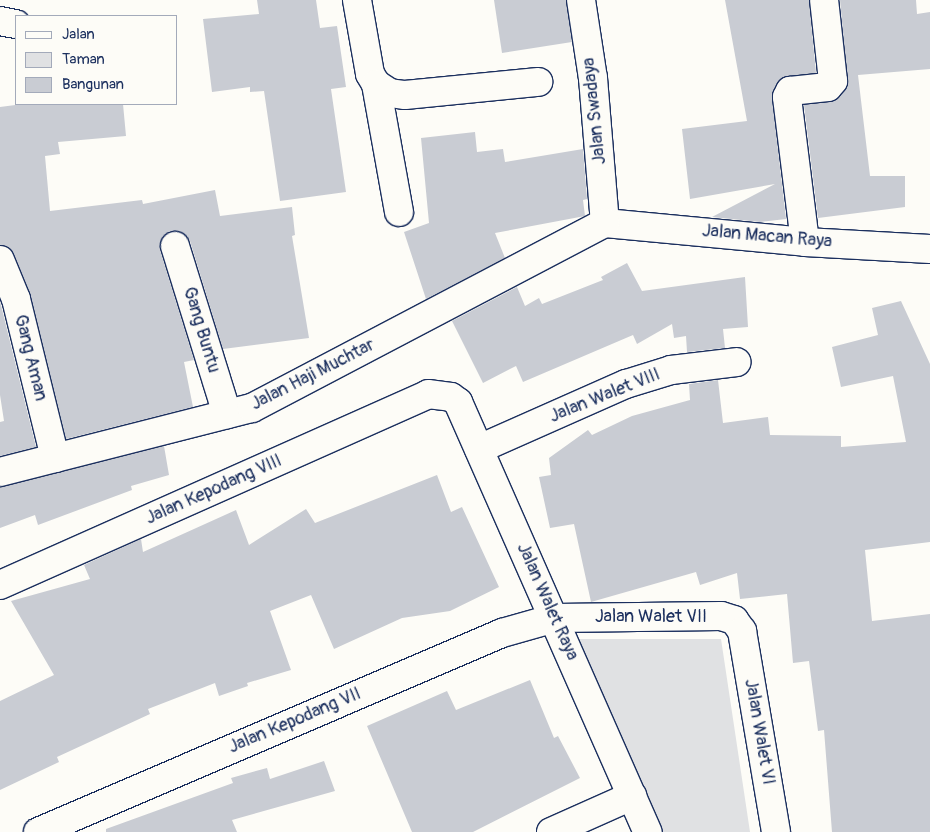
<!DOCTYPE html>
<html>
<head>
<meta charset="utf-8">
<style>
  body { margin:0 }
  #map { position:relative; width:930px; height:832px; overflow:hidden; background:#fdfcf7; font-family:Pangolin,sans-serif }
  div>[style] { position:absolute }
  .green>* { inset:0; background:#e0e1e3 }
  .building>* { inset:0; background:#c9ccd3 }
  .roads { filter:drop-shadow(1px 0 #1b2f5e) drop-shadow(-1px 0 #1b2f5e) drop-shadow(0 1px #1b2f5e) drop-shadow(0 -1px #1b2f5e) }
  .street>* { height:28px; margin:-14px; padding:0 14px; transform-origin:14px; border-radius:14px; background:#fdfcf7 }
  span { translate:-50% -50%; white-space:nowrap; text-align:center; line-height:1.15; -webkit-text-stroke:4px #fdfcf7; paint-order:stroke }
  .street-label { font-size:18px; color:#1b2f5e }
  .legend { position:absolute; left:15px; top:15px; width:162px; height:90px; box-sizing:border-box; background:#fdfcf7; border:1px solid #a3aaba; margin:0; padding:6px 9px; list-style:none; font-size:15px; color:#1b2f5e }
  .legend li { display:flex; align-items:center; gap:10px; height:25px }
  .legend b { width:25px; border:1px solid #a3aaba }
</style>
</head>
<body>
<div id="map">
  <div class="green">
    <i style="clip-path:polygon(577px 639px,721px 639px,750px 832px,663px 832px)"></i>
  </div>
  <div class="building">
    <i style="clip-path:polygon(257px 0,316px 0,320px 28px,337px 26px,346px 87px,331px 89px,346px 192px,280px 201px,264px 91px,250px 92px,250px 87px,212px 92px,203px 19px,259px 14px)"></i>
    <i style="clip-path:polygon(494px 0,566px 0,572px 42px,502px 53px)"></i>
    <i style="clip-path:polygon(725px 0,809px 0,816px 73px,782px 78px,772px 98px,786px 219px,760px 222px,712px 217px,775px 184px,690px 199px,682px 129px,747px 121px)"></i>
    <i style="clip-path:polygon(840px 0,916px 0,917px 14px,930px 12px,930px 69px,858px 75px,870px 176px,905px 176px,905px 207px,818px 218px,804px 105px,830px 102px,840px 97px,848px 86px)"></i>
    <i style="clip-path:polygon(23px 104px,123px 104px,126px 136px,58px 142px,60px 154px,45px 156px,50px 211px,142px 200px,143px 204px,215px 190px,220px 216px,292px 207px,295px 235px,292px 236px,309px 338px,223px 349px,190px 241px,179px 231px,170px 231px,163px 236px,160px 250px,194px 360px,184px 362px,193px 407px,66px 439px,30px 293px,14px 254px,9px 247px,0 245px,0 107px)"></i>
    <i style="clip-path:polygon(475px 132px,477px 152px,503px 149px,505px 162px,583px 149px,587px 199px,583px 200px,585px 216px,495px 233px,505px 258px,426px 299px,404px 232px,429px 223px,421px 138px)"></i>
    <i style="clip-path:polygon(627px 263px,642px 291px,745px 277px,748px 327px,723px 329px,725px 348px,687px 352px,686px 336px,674px 338px,672px 324px,637px 344px,633px 335px,523px 382px,516px 366px,483px 383px,452px 321px,517px 287px,525px 306px,539px 298px,542px 304px,603px 280px,601px 277px)"></i>
    <i style="clip-path:polygon(0 301px,36px 447px,0 456px,0 422px,4px 421px,0 395px)"></i>
    <i style="clip-path:polygon(901px 301px,930px 364px,930px 542px,865px 550px,872px 621px,930px 614px,930px 832px,832px 832px,824px 730px,818px 731px,809px 661px,793px 663px,787px 594px,740px 599px,737px 573px,700px 585px,696px 572px,591px 602px,574px 524px,550px 528px,539px 477px,551px 475px,549px 458px,588px 430px,592px 435px,632px 416px,690px 400px,689px 384px,718px 380px,723px 423px,768px 417px,770px 435px,841px 436px,841px 447px,906px 442px,893px 376px,841px 387px,832px 347px,878px 335px,872px 308px)"></i>
    <i style="clip-path:polygon(164px 446px,169px 475px,131px 486px,132px 490px,38px 525px,35px 515px,0 528px,0 487px)"></i>
    <i style="clip-path:polygon(437px 475px,451px 512px,462px 507px,499px 587px,450px 611px,402px 618px,334px 649px,311px 595px,270px 611px,291px 670px,247px 683px,248px 686px,219px 696px,215px 683px,148px 709px,150px 714px,57px 757px,59px 762px,0 790px,0 701px,54px 675px,11px 601px,90px 579px,84px 565px,141px 539px,143px 552px,236px 510px,249px 545px,306px 509px,315px 523px)"></i>
    <i style="clip-path:polygon(530px 680px,554px 738px,558px 736px,580px 778px,473px 832px,412px 832px,367px 726px,447px 691px,456px 710px)"></i>
    <i style="clip-path:polygon(324px 761px,335px 791px,232px 820px,237px 832px,106px 832px,106px 829px,233px 783px,231px 778px,267px 768px,270px 779px)"></i>
  </div>
  <div class="roads">
    <div class="street">
      <i style="left:357px;top:0;width:75px;rotate:80deg"></i>
      <i style="left:370px;top:74px;width:12px;rotate:59deg"></i>
      <i style="left:376px;top:84px;width:17px;rotate:33deg"></i>
      <i style="left:390px;top:93px;width:15px;rotate:8deg"></i>
      <i style="left:405px;top:95px;width:134px;rotate:-5.6deg"></i>
      <i style="left:581px;top:0;width:79px;rotate:81.3deg"></i>
      <i style="left:593px;top:78px;width:145px;rotate:85.3deg"></i>
      <i style="left:0;top:21px;width:16px;rotate:11deg"></i>
      <i style="left:376px;top:84px;width:130px;rotate:79.8deg"></i>
      <i style="left:605px;top:223px;width:201px;rotate:5.4deg"></i>
      <i style="left:805px;top:242px;width:125px;rotate:3.2deg"></i>
      <i style="left:805px;top:242px;width:146px;rotate:-97.1deg"></i>
      <i style="left:787px;top:97px;width:7px;rotate:-63deg"></i>
      <i style="left:790px;top:91px;width:38px;rotate:-6deg"></i>
      <i style="left:828px;top:87px;width:8px;rotate:-50deg"></i>
      <i style="left:833px;top:81px;width:81px;rotate:-96.3deg"></i>
      <i style="left:175px;top:246px;width:176px;rotate:72.8deg"></i>
      <i style="left:0;top:260px;width:42px;rotate:67.7deg"></i>
      <i style="left:16px;top:299px;width:164px;rotate:76.2deg"></i>
      <i style="left:479px;top:449px;width:161px;rotate:-23.9deg"></i>
      <i style="left:626px;top:384px;width:47px;rotate:-17.3deg"></i>
      <i style="left:671px;top:370px;width:66px;rotate:-6.9deg"></i>
      <i style="left:0;top:472px;width:260px;rotate:-14.3deg"></i>
      <i style="left:252px;top:408px;width:399px;rotate:-27.7deg"></i>
      <i style="left:0;top:585px;width:469px;rotate:-24deg"></i>
      <i style="left:428px;top:394px;width:23px;rotate:7deg"></i>
      <i style="left:451px;top:397px;width:9px;rotate:36deg"></i>
      <i style="left:458px;top:402px;width:470px;rotate:66.2deg"></i>
      <i style="left:38px;top:832px;width:505px;rotate:-23.21deg"></i>
      <i style="left:502px;top:633px;width:55px;rotate:-15.8deg"></i>
      <i style="left:555px;top:618px;width:166px;rotate:-0.7deg"></i>
      <i style="left:721px;top:616px;width:14px;rotate:17deg"></i>
      <i style="left:734px;top:620px;width:14px;rotate:54deg"></i>
      <i style="left:742px;top:631px;width:204px;rotate:80.4deg"></i>
      <i style="left:551px;top:832px;width:89px;rotate:-24deg"></i>
    </div>
  </div>
  <div class="street-label">
    <span style="left:595px;top:111px;rotate:-96deg">Jalan Swadaya</span>
    <span style="left:767px;top:237px;rotate:5deg">Jalan Macan Raya</span>
    <span style="left:201px;top:330px;rotate:73deg">Gang Buntu</span>
    <span style="left:30px;top:358px;rotate:76deg">Gang Aman</span>
    <span style="left:313px;top:375px;rotate:-27deg">Jalan Haji Muchtar</span>
    <span style="left:605px;top:396px;rotate:-22deg">Jalan Walet VIII</span>
    <span style="left:214px;top:490px;rotate:-24deg">Jalan Kepodang VIII</span>
    <span style="left:547px;top:602px;rotate:66deg">Jalan Walet Raya</span>
    <span style="left:651px;top:617px">Jalan Walet VII</span>
    <span style="left:295px;top:721px;rotate:-23deg">Jalan Kepodang VII</span>
    <span style="left:759px;top:732px;rotate:80deg">Jalan Walet VI</span>
  </div>
  <ul class="legend">
  <li><b style="height:6px;background:#fdfcf7"></b>Jalan</li>
  <li><b style="height:14px;background:#e0e1e3"></b>Taman</li>
  <li><b style="height:14px;background:#c9ccd3"></b>Bangunan</li>
  </ul>
</div>
</body>
</html>
